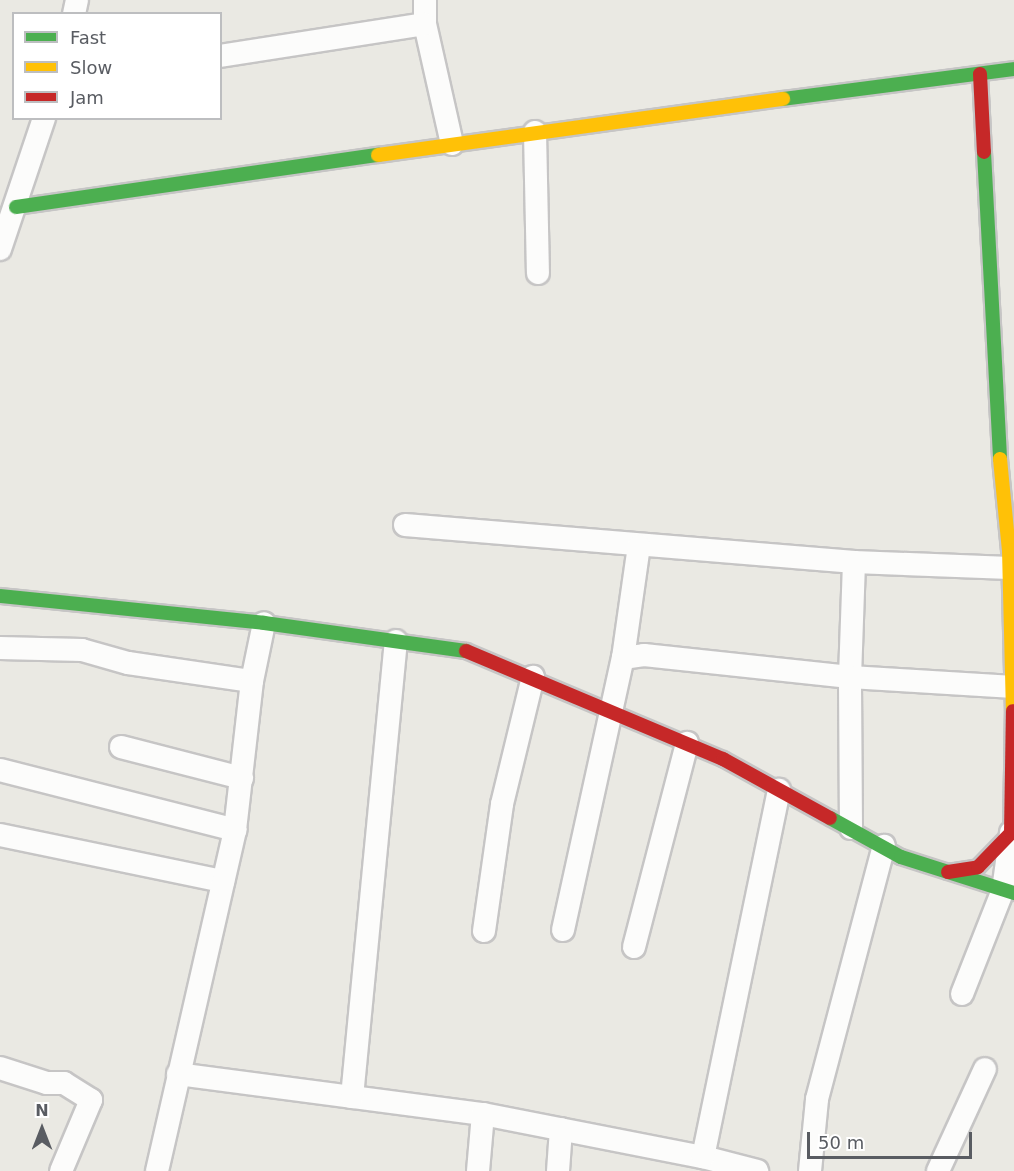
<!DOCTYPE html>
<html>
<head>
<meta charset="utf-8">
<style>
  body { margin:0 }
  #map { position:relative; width:1014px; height:1171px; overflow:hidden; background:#eae9e3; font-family:"DejaVu Sans",sans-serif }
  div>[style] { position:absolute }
  .roads { filter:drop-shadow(2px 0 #c6c5c5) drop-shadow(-2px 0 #c6c5c5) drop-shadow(0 2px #c6c5c5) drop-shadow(0 -2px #c6c5c5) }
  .street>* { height:22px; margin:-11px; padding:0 11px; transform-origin:11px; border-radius:11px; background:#fcfcfb }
  .fast>* { height:14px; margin:-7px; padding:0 7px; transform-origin:7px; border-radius:7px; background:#4caf50 }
  .slow>* { height:14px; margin:-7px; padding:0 7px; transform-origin:7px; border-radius:7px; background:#ffc107 }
  .jam>* { height:14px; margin:-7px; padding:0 7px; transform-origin:7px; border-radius:7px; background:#c62828 }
  span { translate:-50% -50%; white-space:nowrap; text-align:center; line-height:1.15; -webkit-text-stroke:4.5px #fff; paint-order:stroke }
  .legend { position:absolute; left:12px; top:12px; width:210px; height:108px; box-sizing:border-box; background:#fff; border:2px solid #bdbec0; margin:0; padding:8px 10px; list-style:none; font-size:18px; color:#595c62 }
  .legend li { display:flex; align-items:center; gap:12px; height:30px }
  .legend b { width:30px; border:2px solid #bdbec0 }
  .north { position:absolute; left:12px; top:1099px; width:60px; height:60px; -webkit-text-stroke:4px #fff; paint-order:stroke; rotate:0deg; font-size:16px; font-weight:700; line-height:24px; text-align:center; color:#595c62 }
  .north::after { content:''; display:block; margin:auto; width:21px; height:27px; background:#595c62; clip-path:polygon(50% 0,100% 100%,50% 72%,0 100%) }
  .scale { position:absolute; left:807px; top:1132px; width:165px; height:27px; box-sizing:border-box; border:3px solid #595c62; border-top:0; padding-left:8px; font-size:18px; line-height:21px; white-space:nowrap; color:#595c62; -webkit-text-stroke:4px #fff; paint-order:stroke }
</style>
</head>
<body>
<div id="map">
  <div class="roads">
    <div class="street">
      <i style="left:425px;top:0;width:24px;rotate:90deg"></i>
      <i style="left:425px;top:24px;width:123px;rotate:77.3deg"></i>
      <i style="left:74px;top:14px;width:14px;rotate:-78deg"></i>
      <i style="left:220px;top:56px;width:207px;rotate:-8.9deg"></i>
      <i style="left:535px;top:132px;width:141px;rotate:88.8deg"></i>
      <i style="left:0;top:249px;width:138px;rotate:-71.4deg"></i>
      <i style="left:405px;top:525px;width:451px;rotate:4.7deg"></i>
      <i style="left:854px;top:562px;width:156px;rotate:2.2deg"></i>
      <i style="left:0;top:648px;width:82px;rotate:1.4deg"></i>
      <i style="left:82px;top:650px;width:48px;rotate:15.8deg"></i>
      <i style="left:128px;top:663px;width:125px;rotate:8.3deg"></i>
      <i style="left:623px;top:658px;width:113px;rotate:-81.9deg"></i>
      <i style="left:121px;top:747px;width:125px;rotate:14.4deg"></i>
      <i style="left:0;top:770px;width:243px;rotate:14.3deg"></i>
      <i style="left:851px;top:828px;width:151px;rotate:-90.4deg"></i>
      <i style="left:850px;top:677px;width:115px;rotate:-88deg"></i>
      <i style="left:0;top:835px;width:228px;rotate:11.7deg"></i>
      <i style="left:563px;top:930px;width:279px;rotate:-77.6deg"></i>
      <i style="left:623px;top:658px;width:21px;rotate:-8deg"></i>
      <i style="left:644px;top:655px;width:207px;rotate:6.1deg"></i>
      <i style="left:850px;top:677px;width:164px;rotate:3.5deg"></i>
      <i style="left:484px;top:931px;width:128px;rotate:-81.9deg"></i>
      <i style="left:502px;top:804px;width:131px;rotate:-76.3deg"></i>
      <i style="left:634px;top:947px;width:211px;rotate:-75.4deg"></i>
      <i style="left:962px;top:994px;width:112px;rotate:-68.5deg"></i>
      <i style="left:1003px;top:890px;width:58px;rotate:-82deg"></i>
      <i style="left:0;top:1068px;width:49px;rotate:17.7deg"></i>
      <i style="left:47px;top:1083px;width:17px"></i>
      <i style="left:64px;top:1083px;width:32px;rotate:32deg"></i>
      <i style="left:91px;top:1100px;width:77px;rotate:112.9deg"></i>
      <i style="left:178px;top:1074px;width:308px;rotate:7.5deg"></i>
      <i style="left:483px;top:1114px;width:224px;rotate:11.1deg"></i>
      <i style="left:703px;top:1157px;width:56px;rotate:14.5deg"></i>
      <i style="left:352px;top:1097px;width:458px;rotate:-84.5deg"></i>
      <i style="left:703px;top:1157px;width:375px;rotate:-78.3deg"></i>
      <i style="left:157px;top:1171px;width:350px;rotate:-77.1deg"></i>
      <i style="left:235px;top:830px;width:150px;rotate:-83.5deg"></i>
      <i style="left:252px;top:681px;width:59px;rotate:-78.3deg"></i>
      <i style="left:478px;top:1171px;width:57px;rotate:-85deg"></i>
      <i style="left:558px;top:1171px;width:42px;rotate:-85.9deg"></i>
      <i style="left:810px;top:1171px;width:72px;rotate:-84.4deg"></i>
      <i style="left:817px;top:1099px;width:262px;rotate:-75.2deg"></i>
      <i style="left:938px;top:1171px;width:112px;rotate:-65.3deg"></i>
    </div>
    <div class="fast">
      <i style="left:783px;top:99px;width:233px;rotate:-7.4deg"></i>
      <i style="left:984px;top:152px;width:307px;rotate:87deg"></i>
      <i style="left:16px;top:207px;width:366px;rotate:-8.2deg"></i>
      <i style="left:0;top:596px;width:265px;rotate:5.8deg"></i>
      <i style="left:264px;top:623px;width:204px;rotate:7.9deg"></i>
      <i style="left:830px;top:818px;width:81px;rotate:28.8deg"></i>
      <i style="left:901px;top:857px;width:119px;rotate:17.7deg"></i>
    </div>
    <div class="slow">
      <i style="left:378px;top:155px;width:409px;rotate:-7.9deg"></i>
      <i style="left:1000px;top:459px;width:91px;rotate:84.4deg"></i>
      <i style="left:1009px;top:550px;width:161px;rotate:88.6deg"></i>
    </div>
    <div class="jam">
      <i style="left:980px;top:74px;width:78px;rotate:87.1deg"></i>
      <i style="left:466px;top:651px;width:279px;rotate:22.8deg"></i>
      <i style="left:723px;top:759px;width:122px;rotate:28.9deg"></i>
      <i style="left:948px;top:872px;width:30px;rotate:-9deg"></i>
      <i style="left:978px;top:867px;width:47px;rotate:-45.9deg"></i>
      <i style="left:1011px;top:833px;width:122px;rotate:-89.1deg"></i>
    </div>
  </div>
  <ul class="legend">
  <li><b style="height:8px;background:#4caf50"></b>Fast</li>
  <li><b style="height:8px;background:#ffc107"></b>Slow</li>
  <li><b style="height:8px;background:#c62828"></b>Jam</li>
  </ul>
  <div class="north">N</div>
  <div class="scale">50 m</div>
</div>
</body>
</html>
